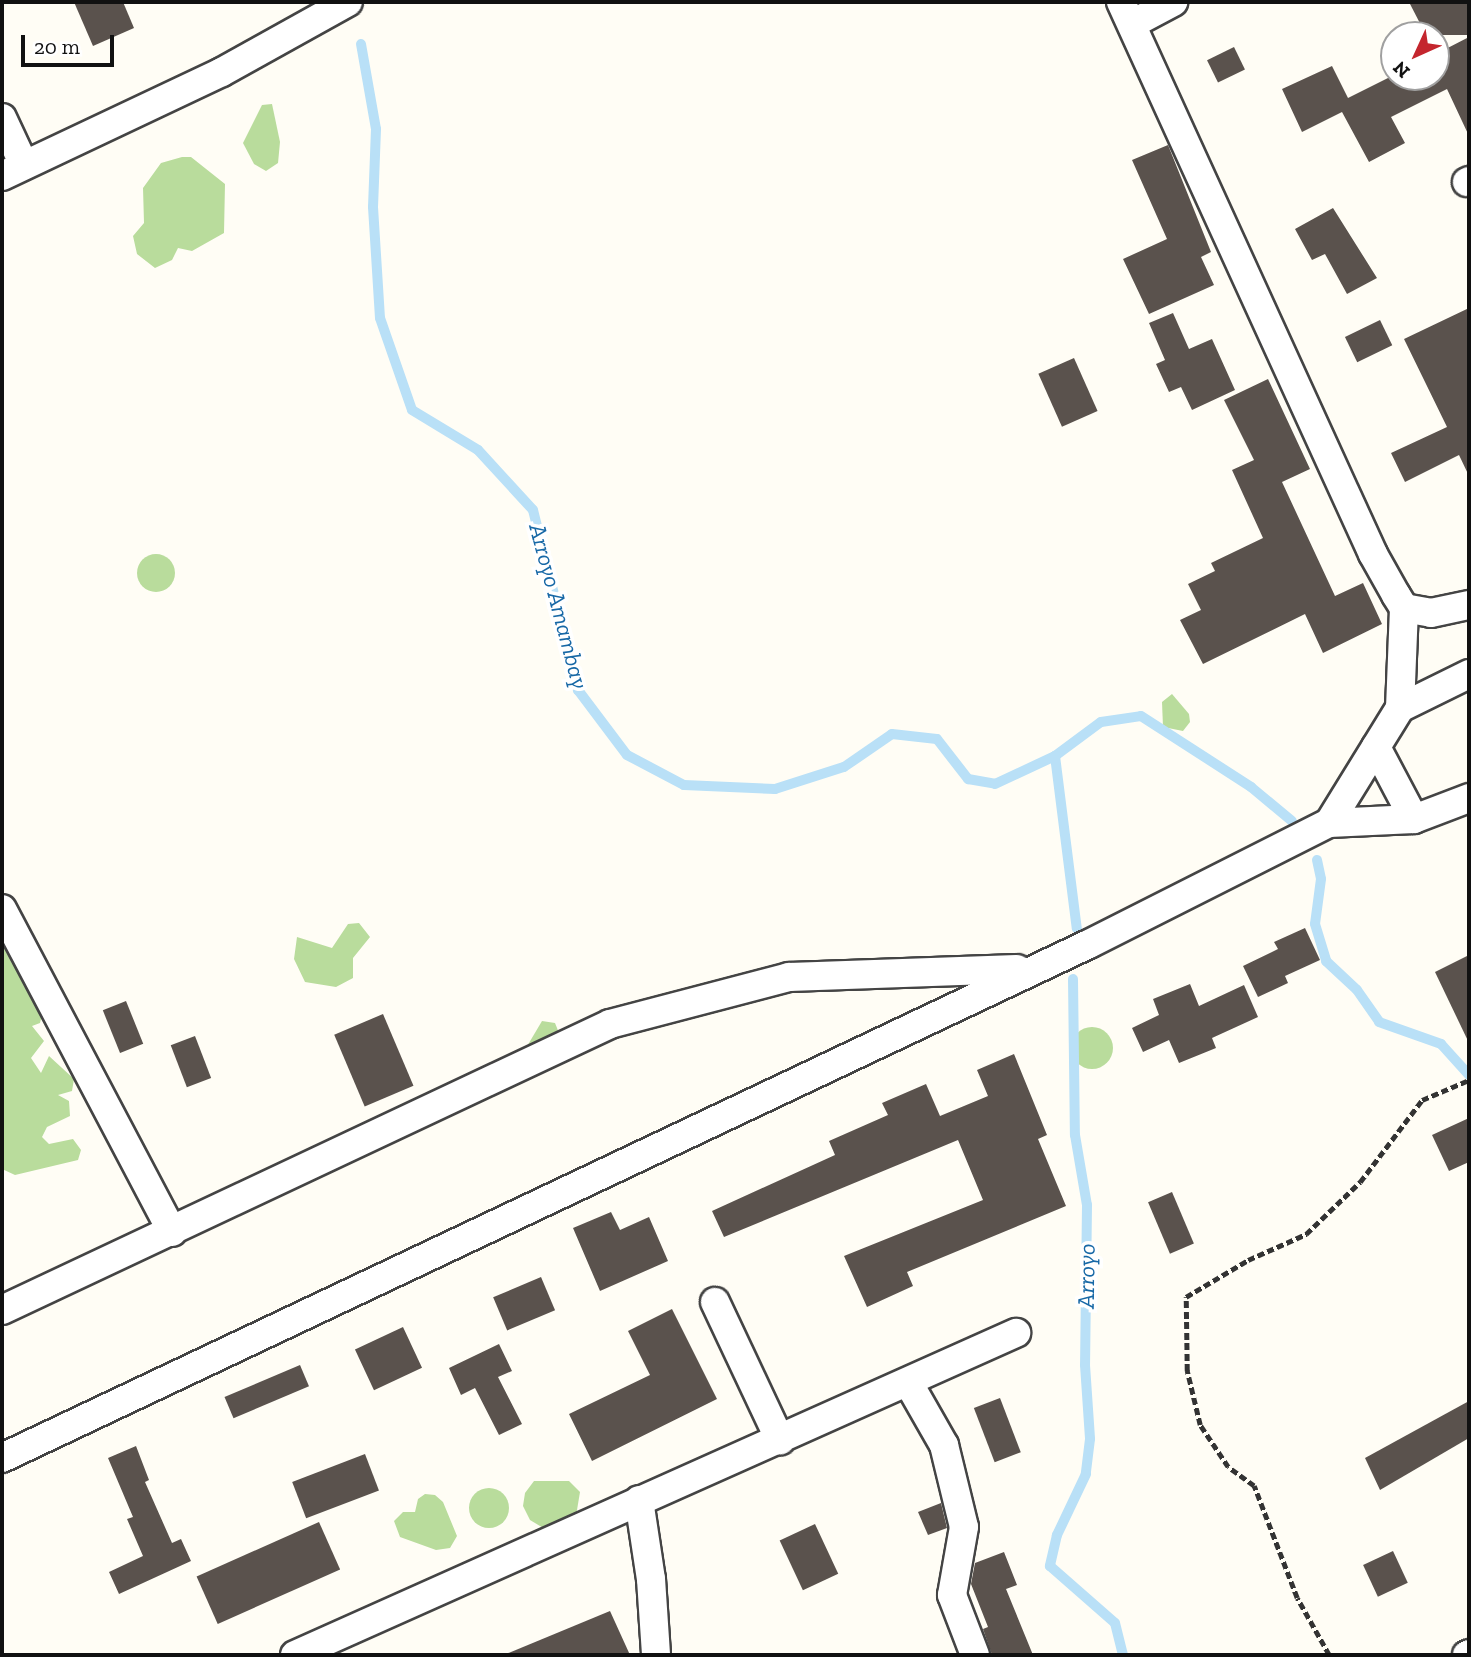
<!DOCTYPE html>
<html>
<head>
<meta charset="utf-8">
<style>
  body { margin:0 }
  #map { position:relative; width:1471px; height:1657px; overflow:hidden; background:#fffdf5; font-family:"Zilla Slab",serif }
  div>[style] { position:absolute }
  .forest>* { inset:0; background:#b9dc9c }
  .round { border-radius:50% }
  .stream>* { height:10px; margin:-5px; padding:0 5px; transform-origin:5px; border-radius:5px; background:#b9e0f7 }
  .building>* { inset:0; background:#5a524d; transform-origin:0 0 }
  .path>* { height:4.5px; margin-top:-2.25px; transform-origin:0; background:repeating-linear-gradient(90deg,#333 0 7px,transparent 0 10.5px) }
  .roads { filter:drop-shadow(2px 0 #444) drop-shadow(-2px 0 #444) drop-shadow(0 2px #444) drop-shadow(0 -2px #444) }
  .minor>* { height:28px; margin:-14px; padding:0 14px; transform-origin:14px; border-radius:14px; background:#fff }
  span { translate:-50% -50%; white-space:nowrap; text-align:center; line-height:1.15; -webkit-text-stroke:7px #fff; paint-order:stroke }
  .water-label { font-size:24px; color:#1768a6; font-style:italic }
  .frame { position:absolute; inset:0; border:4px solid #111; pointer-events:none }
  .north { position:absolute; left:1380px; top:21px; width:70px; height:70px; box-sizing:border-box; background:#fff; border:2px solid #a0a0a0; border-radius:50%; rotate:225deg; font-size:19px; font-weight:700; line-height:28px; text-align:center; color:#111 }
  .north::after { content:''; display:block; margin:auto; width:24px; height:32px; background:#c4262e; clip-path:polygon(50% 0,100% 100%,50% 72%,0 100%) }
  .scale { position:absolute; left:21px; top:35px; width:93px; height:32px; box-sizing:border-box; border:4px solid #111; border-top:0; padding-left:9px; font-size:21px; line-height:24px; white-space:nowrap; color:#111; -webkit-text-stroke:5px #fff; paint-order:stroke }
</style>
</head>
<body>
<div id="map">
  <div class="forest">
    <i style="clip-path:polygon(272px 104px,280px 142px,278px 163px,266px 171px,254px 164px,243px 143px,262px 105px)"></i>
    <i style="clip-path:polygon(182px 157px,191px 157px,225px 184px,224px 233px,192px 251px,178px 248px,172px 260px,155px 268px,137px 254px,133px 236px,144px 223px,143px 188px,161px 163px)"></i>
    <i class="round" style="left:137px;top:554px;width:38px;height:38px"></i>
    <i style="clip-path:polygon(1172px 694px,1189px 714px,1190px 722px,1183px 731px,1163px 727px,1162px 702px)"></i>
    <i style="clip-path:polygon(359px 923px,370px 937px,353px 958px,353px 978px,336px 987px,305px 982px,294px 959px,297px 937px,332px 948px,348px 924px)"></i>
    <i style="clip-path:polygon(2px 933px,12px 963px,27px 979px,42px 1015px,40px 1023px,32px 1026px,44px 1041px,31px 1058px,41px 1073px,49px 1056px,74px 1079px,72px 1091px,58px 1095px,69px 1101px,70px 1116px,47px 1127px,42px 1137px,49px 1144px,73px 1139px,81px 1150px,78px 1160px,15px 1175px,2px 1169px)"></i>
    <i style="clip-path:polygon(542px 1021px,555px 1023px,559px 1033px,523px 1053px)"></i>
    <i class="round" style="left:1071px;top:1027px;width:42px;height:42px"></i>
    <i style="clip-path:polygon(534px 1481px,569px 1481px,580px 1492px,575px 1522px,545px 1529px,530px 1520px,523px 1506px,525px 1493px)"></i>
    <i class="round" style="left:469px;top:1488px;width:40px;height:40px"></i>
    <i style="clip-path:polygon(425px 1494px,435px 1495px,443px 1502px,457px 1536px,450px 1548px,436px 1550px,400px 1537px,394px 1521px,403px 1512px,415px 1512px,418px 1499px)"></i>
  </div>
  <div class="stream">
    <i style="left:361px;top:44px;width:86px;rotate:80deg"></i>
    <i style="left:376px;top:129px;width:78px;rotate:92.2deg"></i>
    <i style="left:373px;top:207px;width:111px;rotate:86.4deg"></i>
    <i style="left:380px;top:318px;width:97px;rotate:70.8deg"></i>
    <i style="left:412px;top:410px;width:77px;rotate:31.2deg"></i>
    <i style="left:478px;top:450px;width:81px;rotate:47.5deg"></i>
    <i style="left:533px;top:510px;width:186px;rotate:76deg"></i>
    <i style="left:578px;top:690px;width:81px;rotate:53deg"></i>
    <i style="left:627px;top:755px;width:64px;rotate:27.8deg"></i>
    <i style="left:684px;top:785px;width:91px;rotate:2.5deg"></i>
    <i style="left:775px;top:789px;width:72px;rotate:-17.7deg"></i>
    <i style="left:844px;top:767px;width:58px;rotate:-34.5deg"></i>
    <i style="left:892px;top:734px;width:45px;rotate:6.3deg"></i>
    <i style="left:937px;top:739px;width:51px;rotate:52.2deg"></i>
    <i style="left:968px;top:779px;width:27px;rotate:10deg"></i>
    <i style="left:995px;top:784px;width:66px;rotate:-25deg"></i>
    <i style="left:1055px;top:756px;width:57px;rotate:-36.5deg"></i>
    <i style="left:1101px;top:722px;width:40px;rotate:-8.5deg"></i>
    <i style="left:1141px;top:716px;width:131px;rotate:32.8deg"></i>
    <i style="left:1251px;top:787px;width:53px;rotate:39.7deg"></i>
    <i style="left:1055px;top:756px;width:174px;rotate:82.8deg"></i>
    <i style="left:1317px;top:860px;width:19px;rotate:78deg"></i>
    <i style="left:1321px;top:879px;width:45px;rotate:97.6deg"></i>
    <i style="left:1315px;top:924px;width:39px;rotate:73deg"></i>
    <i style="left:1326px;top:961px;width:42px;rotate:43.1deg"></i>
    <i style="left:1357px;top:990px;width:39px;rotate:55deg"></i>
    <i style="left:1379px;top:1022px;width:66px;rotate:19.5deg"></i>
    <i style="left:1441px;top:1044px;width:42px;rotate:47.9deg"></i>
    <i style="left:1073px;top:979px;width:156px;rotate:89.3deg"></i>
    <i style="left:1075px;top:1135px;width:71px;rotate:80.3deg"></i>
    <i style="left:1087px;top:1205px;width:160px;rotate:90.7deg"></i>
    <i style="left:1085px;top:1365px;width:74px;rotate:86.1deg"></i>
    <i style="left:1090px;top:1439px;width:35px;rotate:97deg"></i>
    <i style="left:1086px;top:1474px;width:68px;rotate:115.4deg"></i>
    <i style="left:1057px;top:1535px;width:32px;rotate:103deg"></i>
    <i style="left:1050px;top:1566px;width:86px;rotate:41.2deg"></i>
    <i style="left:1115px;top:1623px;width:33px;rotate:76deg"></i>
  </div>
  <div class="building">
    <i style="clip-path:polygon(74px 2px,123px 2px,134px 28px,93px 46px)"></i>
    <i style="clip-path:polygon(1409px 2px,1469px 2px,1469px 35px,1426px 35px)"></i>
    <i style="clip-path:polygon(1469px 37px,1469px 136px,1447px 89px,1391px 117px,1405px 143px,1369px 162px,1342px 112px,1302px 132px,1282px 89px,1332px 66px,1348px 98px,1394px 75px,1436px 77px,1436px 54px)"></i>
    <i style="left:1234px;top:47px;width:25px;height:30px;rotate:64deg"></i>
    <i style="clip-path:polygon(1168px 145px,1211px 252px,1201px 257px,1214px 285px,1149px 314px,1123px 259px,1167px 239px,1132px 160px)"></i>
    <i style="clip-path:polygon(1333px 208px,1377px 278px,1347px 294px,1325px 254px,1312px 260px,1295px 229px)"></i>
    <i style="clip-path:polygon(1469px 308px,1469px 476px,1459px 455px,1405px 482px,1391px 453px,1447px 427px,1404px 339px)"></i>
    <i style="clip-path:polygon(1173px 313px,1189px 349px,1212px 339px,1235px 390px,1192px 410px,1181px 387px,1169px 392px,1156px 364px,1165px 360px,1149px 323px)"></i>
    <i style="left:1380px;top:320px;width:28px;height:39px;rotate:64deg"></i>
    <i style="left:1074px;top:358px;width:58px;height:39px;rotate:66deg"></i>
    <i style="clip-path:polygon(1268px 379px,1310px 469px,1282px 482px,1335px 596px,1363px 583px,1382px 624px,1323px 653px,1305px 614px,1203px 664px,1180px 620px,1201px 610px,1188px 584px,1215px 571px,1211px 563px,1263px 538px,1232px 470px,1254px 460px,1224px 400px)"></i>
    <i style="clip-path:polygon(1305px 928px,1320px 960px,1285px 976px,1288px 983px,1258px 997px,1243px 966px,1278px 949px,1274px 942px)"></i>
    <i style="clip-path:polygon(1469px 955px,1469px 1043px,1435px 972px)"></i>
    <i style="clip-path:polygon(1190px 984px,1199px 1006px,1244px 985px,1258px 1017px,1212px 1038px,1216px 1048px,1179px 1063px,1169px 1040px,1143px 1052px,1132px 1028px,1159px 1015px,1153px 999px)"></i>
    <i style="left:126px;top:1001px;width:46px;height:25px;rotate:68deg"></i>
    <i style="left:383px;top:1014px;width:78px;height:53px;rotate:67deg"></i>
    <i style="left:195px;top:1036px;width:45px;height:26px;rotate:69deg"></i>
    <i style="clip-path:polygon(1014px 1054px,1047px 1135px,1038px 1139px,1066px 1206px,907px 1272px,913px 1286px,867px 1307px,844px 1256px,983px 1200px,958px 1140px,724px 1237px,712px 1211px,835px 1155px,829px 1141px,888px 1115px,882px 1103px,926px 1084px,940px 1116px,988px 1096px,977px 1070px)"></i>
    <i style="clip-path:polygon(1469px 1118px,1469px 1162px,1449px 1171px,1432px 1135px)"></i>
    <i style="left:1172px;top:1192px;width:56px;height:26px;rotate:67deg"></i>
    <i style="clip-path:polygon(611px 1212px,620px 1230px,649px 1217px,668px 1261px,600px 1291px,573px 1228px)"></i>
    <i style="left:541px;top:1277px;width:36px;height:52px;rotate:67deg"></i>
    <i style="clip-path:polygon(672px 1309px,717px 1399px,592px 1461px,569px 1414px,650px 1375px,628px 1331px)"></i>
    <i style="left:403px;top:1327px;width:45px;height:53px;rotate:65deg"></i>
    <i style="clip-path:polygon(499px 1344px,512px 1371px,498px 1377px,522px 1424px,499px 1435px,475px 1388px,461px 1395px,449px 1368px)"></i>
    <i style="left:300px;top:1365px;width:23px;height:82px;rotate:67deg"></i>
    <i style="left:1000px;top:1398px;width:58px;height:28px;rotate:69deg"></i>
    <i style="clip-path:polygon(1469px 1401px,1469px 1438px,1380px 1490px,1365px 1458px)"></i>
    <i style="clip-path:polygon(136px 1446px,149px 1480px,145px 1482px,172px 1543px,181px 1539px,191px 1561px,119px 1594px,109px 1572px,143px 1556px,127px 1519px,133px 1517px,108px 1458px)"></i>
    <i style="left:365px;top:1454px;width:39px;height:78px;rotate:69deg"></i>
    <i style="clip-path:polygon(941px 1503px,947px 1528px,928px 1535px,918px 1512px)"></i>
    <i style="left:319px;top:1522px;width:52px;height:134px;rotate:66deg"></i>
    <i style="left:815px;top:1524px;width:55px;height:39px;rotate:65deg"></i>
    <i style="left:1393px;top:1551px;width:35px;height:33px;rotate:65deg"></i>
    <i style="clip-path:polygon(1004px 1552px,1017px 1585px,1006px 1589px,1033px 1655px,992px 1655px,983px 1629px,988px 1627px,971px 1584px,975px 1563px)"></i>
    <i style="clip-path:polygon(610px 1611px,630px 1655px,506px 1655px,506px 1654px)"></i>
  </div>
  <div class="path">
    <i style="left:1329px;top:1655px;width:65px;rotate:-119.3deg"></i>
    <i style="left:1297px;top:1598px;width:120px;rotate:-111deg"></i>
    <i style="left:1254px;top:1486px;width:32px;rotate:-144deg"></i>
    <i style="left:1228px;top:1467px;width:50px;rotate:-123.7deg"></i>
    <i style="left:1200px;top:1425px;width:56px;rotate:-103.5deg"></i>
    <i style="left:1187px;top:1371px;width:74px;rotate:-90.8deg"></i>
    <i style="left:1186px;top:1297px;width:72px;rotate:-30.8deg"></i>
    <i style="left:1248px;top:1260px;width:64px;rotate:-24.1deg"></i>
    <i style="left:1306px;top:1234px;width:75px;rotate:-43.9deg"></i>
    <i style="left:1360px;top:1182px;width:103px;rotate:-52.9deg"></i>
    <i style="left:1422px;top:1100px;width:51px;rotate:-23.1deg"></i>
  </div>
  <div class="roads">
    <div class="minor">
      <i style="left:1121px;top:2px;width:607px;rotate:65.46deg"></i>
      <i style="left:1373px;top:554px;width:47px;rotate:60.7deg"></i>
      <i style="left:1396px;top:595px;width:15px;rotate:58deg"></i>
      <i style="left:1404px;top:608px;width:27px;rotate:10deg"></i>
      <i style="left:1431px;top:613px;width:39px;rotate:-12deg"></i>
      <i style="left:1132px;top:24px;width:47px;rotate:-28.2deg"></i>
      <i style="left:2px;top:118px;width:52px;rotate:64.9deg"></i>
      <i style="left:2px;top:176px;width:243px;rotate:-25.3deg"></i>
      <i style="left:222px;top:72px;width:144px;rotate:-29.1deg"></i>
      <i style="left:1467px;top:182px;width:2px;rotate:-27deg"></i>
      <i style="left:1400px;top:708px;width:100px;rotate:-87.7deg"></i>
      <i style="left:1376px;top:747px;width:81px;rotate:62.2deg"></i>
      <i style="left:1329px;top:823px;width:135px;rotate:-58.3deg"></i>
      <i style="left:1400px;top:708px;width:77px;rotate:-26.2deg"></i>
      <i style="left:2px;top:909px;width:365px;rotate:62.2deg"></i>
      <i style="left:715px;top:1302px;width:153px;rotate:64.8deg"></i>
      <i style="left:2px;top:1310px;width:672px;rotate:-25.19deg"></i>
      <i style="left:610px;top:1024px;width:185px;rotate:-14.7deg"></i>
      <i style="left:789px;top:977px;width:228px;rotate:-2deg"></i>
      <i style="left:908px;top:1382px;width:73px;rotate:60.3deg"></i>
      <i style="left:944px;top:1445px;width:84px;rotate:76.3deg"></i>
      <i style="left:964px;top:1527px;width:69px;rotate:100deg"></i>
      <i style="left:952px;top:1595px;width:64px;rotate:69deg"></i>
      <i style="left:2px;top:1458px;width:1202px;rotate:-25.31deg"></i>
      <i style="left:1089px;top:944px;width:269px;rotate:-26.8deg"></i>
      <i style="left:1329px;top:823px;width:85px;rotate:-2.7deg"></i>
      <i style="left:1414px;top:819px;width:59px;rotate:-20.9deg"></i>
      <i style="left:639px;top:1500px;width:80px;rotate:81.4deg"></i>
      <i style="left:651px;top:1579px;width:76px;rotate:86.2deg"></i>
      <i style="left:295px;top:1655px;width:790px;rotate:-24.07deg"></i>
      <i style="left:1467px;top:1655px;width:2px;rotate:-27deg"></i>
    </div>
  </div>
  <div class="water-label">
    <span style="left:559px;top:606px;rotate:75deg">Arroyo Amambay</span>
    <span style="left:1086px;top:1276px;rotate:-89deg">Arroyo</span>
  </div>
  <div class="frame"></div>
  <div class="north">N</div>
  <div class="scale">20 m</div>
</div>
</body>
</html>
